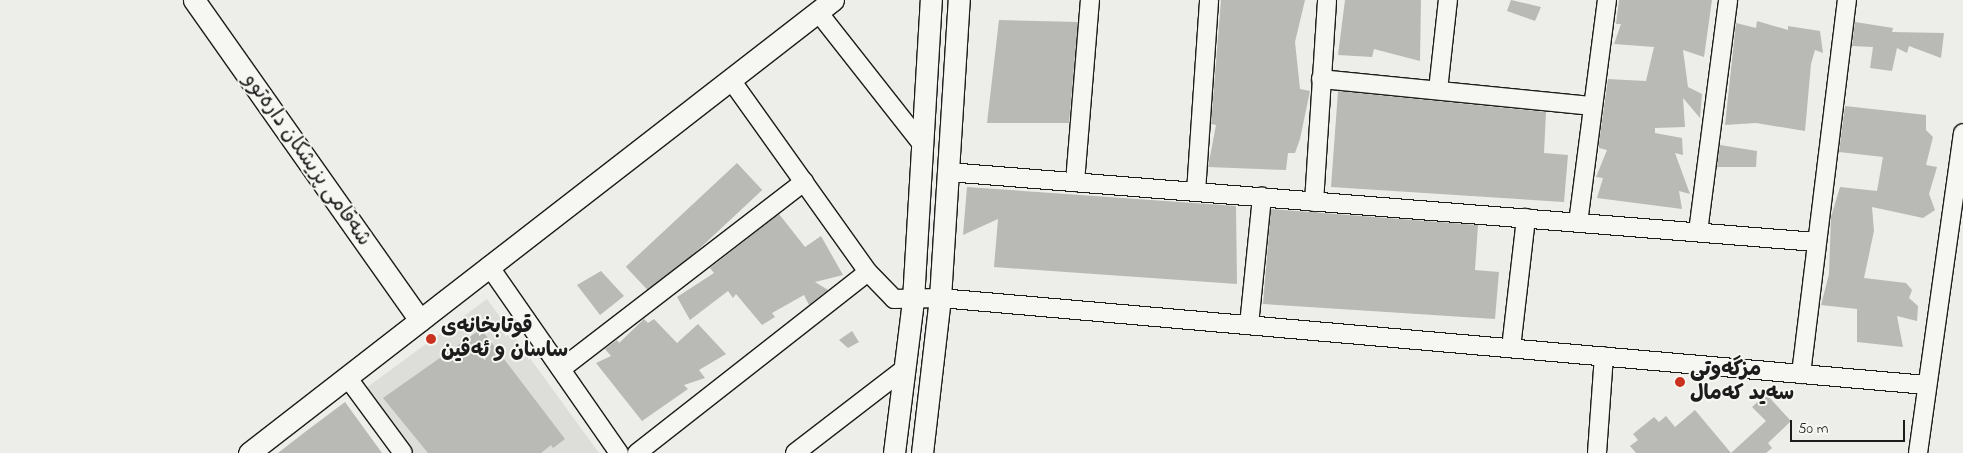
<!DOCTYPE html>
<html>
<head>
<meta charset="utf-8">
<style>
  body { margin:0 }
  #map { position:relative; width:1963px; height:453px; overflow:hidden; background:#edede9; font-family:"Indie Flower","Playpen Sans Arabic",sans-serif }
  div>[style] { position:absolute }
  .built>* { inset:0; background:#ddddda }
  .building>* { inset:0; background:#b9b9b6; transform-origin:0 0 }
  .roads { filter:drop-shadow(1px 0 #1c1c1c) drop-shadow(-1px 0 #1c1c1c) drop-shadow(0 1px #1c1c1c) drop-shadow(0 -1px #1c1c1c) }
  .minor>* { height:18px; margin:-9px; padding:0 9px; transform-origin:9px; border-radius:9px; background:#f6f6f2 }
  .tertiary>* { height:21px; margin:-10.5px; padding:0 10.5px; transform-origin:10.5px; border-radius:10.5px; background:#f6f6f2 }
  .dots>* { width:14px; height:14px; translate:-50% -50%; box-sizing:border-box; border:2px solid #f6f6f2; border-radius:50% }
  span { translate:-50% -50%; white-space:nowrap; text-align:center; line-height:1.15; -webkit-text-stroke:4px #f6f6f2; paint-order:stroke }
  .street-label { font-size:21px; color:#1c1c1c }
  .poi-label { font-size:21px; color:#1c1c1c; font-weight:700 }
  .left { translate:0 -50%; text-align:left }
  .scale { position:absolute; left:1790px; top:420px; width:115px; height:22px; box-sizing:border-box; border:2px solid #1c1c1c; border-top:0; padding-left:6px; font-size:15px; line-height:18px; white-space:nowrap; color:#1c1c1c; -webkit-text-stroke:4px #f6f6f2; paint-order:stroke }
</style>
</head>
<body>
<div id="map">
  <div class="built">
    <i style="clip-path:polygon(487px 299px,599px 453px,407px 453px,362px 391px)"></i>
  </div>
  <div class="building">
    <i style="clip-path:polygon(1221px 0,1305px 0,1295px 42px,1300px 89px,1310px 91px,1300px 139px,1295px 153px,1288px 153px,1286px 170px,1208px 167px,1216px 125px,1211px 124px)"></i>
    <i style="clip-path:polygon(1345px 0,1421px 0,1420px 61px,1374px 49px,1372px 57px,1338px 55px)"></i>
    <i style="clip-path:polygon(1511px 0,1541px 7px,1535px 21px,1507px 11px)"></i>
    <i style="clip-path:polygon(1619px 0,1712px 0,1704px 57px,1683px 50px,1688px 87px,1702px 94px,1700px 118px,1683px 98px,1685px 127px,1655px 128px,1655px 133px,1682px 138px,1683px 155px,1675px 153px,1690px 194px,1679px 191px,1682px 209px,1597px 198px,1603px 178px,1596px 177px,1607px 150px,1599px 148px,1599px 143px,1608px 79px,1646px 81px,1654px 47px,1614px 44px,1621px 24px,1616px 24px)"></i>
    <i style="clip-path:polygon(999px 20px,1078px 22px,1069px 123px,987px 123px)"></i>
    <i style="clip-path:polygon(1757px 21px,1788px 30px,1788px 26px,1820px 31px,1823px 53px,1815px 50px,1811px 64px,1805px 131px,1756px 123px,1725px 125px,1736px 23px,1756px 28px)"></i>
    <i style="clip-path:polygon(1855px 22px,1893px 28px,1892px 32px,1944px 33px,1941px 58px,1909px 46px,1907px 53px,1897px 48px,1892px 71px,1870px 68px,1873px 47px,1852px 46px)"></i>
    <i style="clip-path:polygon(1338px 91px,1546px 112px,1544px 153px,1568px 155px,1564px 202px,1331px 187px)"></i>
    <i style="clip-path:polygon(1845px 106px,1926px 115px,1926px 130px,1933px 137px,1926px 165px,1937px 167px,1929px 194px,1935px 210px,1923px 218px,1872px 207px,1874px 231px,1864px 278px,1906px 283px,1912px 290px,1909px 298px,1918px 306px,1917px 321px,1897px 316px,1903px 347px,1857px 342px,1857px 309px,1821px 305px,1829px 274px,1831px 217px,1840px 187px,1877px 191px,1883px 157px,1839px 152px)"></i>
    <i style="clip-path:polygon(1720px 145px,1757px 151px,1756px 167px,1717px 167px)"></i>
    <i style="left:737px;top:163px;width:37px;height:152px;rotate:47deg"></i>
    <i style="clip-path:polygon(967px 187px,1236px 206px,1237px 284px,994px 267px,998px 219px,963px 235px)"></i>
    <i style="clip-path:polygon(1271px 209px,1478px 225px,1475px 270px,1499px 272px,1495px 319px,1263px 304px)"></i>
    <i style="clip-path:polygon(779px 214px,805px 247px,821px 236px,843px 275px,815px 282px,828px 290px,809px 305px,804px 295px,772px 313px,775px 317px,762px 325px,736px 294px,733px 298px,728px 291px,690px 320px,677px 297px,714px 273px,710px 268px)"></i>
    <i style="clip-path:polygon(601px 271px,624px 296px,600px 315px,577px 285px)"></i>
    <i style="clip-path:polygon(644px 319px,648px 323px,654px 319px,677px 343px,698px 324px,726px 354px,699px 370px,705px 378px,684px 385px,688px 389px,642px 421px,596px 363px,611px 356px,605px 349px,617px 340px,619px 343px)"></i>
    <i style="clip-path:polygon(481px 329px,565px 439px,553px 448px,551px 445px,541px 453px,428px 453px,383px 398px)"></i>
    <i style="clip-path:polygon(852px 331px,859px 342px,848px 348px,839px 340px)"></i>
    <i style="clip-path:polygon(1766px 394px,1791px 421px,1768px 443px,1772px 448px,1766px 453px,1636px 453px,1630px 446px,1638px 440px,1633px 434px,1654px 417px,1659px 422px,1666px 416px,1675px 427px,1695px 410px,1731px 453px,1766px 421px,1752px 407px)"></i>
    <i style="clip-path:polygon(345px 402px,382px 453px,278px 453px,305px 432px)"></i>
  </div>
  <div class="roads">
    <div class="minor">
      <i style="left:818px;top:12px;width:168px;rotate:51.8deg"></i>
      <i style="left:1321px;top:79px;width:272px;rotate:5.7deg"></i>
      <i style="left:731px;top:80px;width:236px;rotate:54.5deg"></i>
      <i style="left:868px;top:272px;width:37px;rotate:46deg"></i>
      <i style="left:894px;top:299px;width:46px;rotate:-1.2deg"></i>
      <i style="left:940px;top:298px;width:991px;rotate:5.04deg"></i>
      <i style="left:1438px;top:90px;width:91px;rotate:-83.7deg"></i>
      <i style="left:948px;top:172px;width:871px;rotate:4.61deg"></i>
      <i style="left:1075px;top:182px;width:183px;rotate:-85.3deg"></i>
      <i style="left:1196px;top:192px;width:192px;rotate:-86.1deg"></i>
      <i style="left:1314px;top:202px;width:202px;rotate:-86.3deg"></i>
      <i style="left:1578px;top:223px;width:225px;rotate:-82.6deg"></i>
      <i style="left:1698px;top:232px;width:234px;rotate:-82.6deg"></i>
      <i style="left:489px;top:266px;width:228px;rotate:55.2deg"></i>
      <i style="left:1249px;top:325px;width:129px;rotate:-84.2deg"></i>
      <i style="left:1511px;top:348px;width:131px;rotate:-83.4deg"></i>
      <i style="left:561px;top:369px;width:307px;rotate:-37.6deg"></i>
      <i style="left:1801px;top:374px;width:377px;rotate:-83deg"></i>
      <i style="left:347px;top:377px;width:94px;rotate:53.6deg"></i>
      <i style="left:637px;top:453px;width:293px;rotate:-38.1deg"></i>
      <i style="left:795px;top:453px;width:138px;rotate:-37.6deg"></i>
      <i style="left:1597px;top:453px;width:97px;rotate:-85.9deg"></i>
      <i style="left:1918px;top:453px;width:323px;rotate:-82deg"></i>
    </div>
    <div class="tertiary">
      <i style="left:194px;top:0;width:392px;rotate:54.8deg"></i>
      <i style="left:249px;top:453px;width:739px;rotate:-37.8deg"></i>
      <i style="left:894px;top:453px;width:154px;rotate:-82.9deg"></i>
      <i style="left:913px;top:300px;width:301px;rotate:-86.6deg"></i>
      <i style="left:922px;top:453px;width:156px;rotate:-83.4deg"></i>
      <i style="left:940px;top:298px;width:299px;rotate:-86.4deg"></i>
    </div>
  </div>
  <div class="dots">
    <i style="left:431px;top:339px;background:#c8321e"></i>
    <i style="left:1680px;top:382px;background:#c8321e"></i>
  </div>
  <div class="street-label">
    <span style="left:307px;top:160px;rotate:55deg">شەقامی پزیشکان دارەتوو</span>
  </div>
  <div class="poi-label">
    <span class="left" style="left:441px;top:339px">قوتابخانەی<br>ساسان و ئەڤین</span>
    <span class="left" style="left:1690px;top:382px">مزگەوتی<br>سەید کەمال</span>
  </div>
  <div class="scale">50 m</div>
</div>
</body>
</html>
